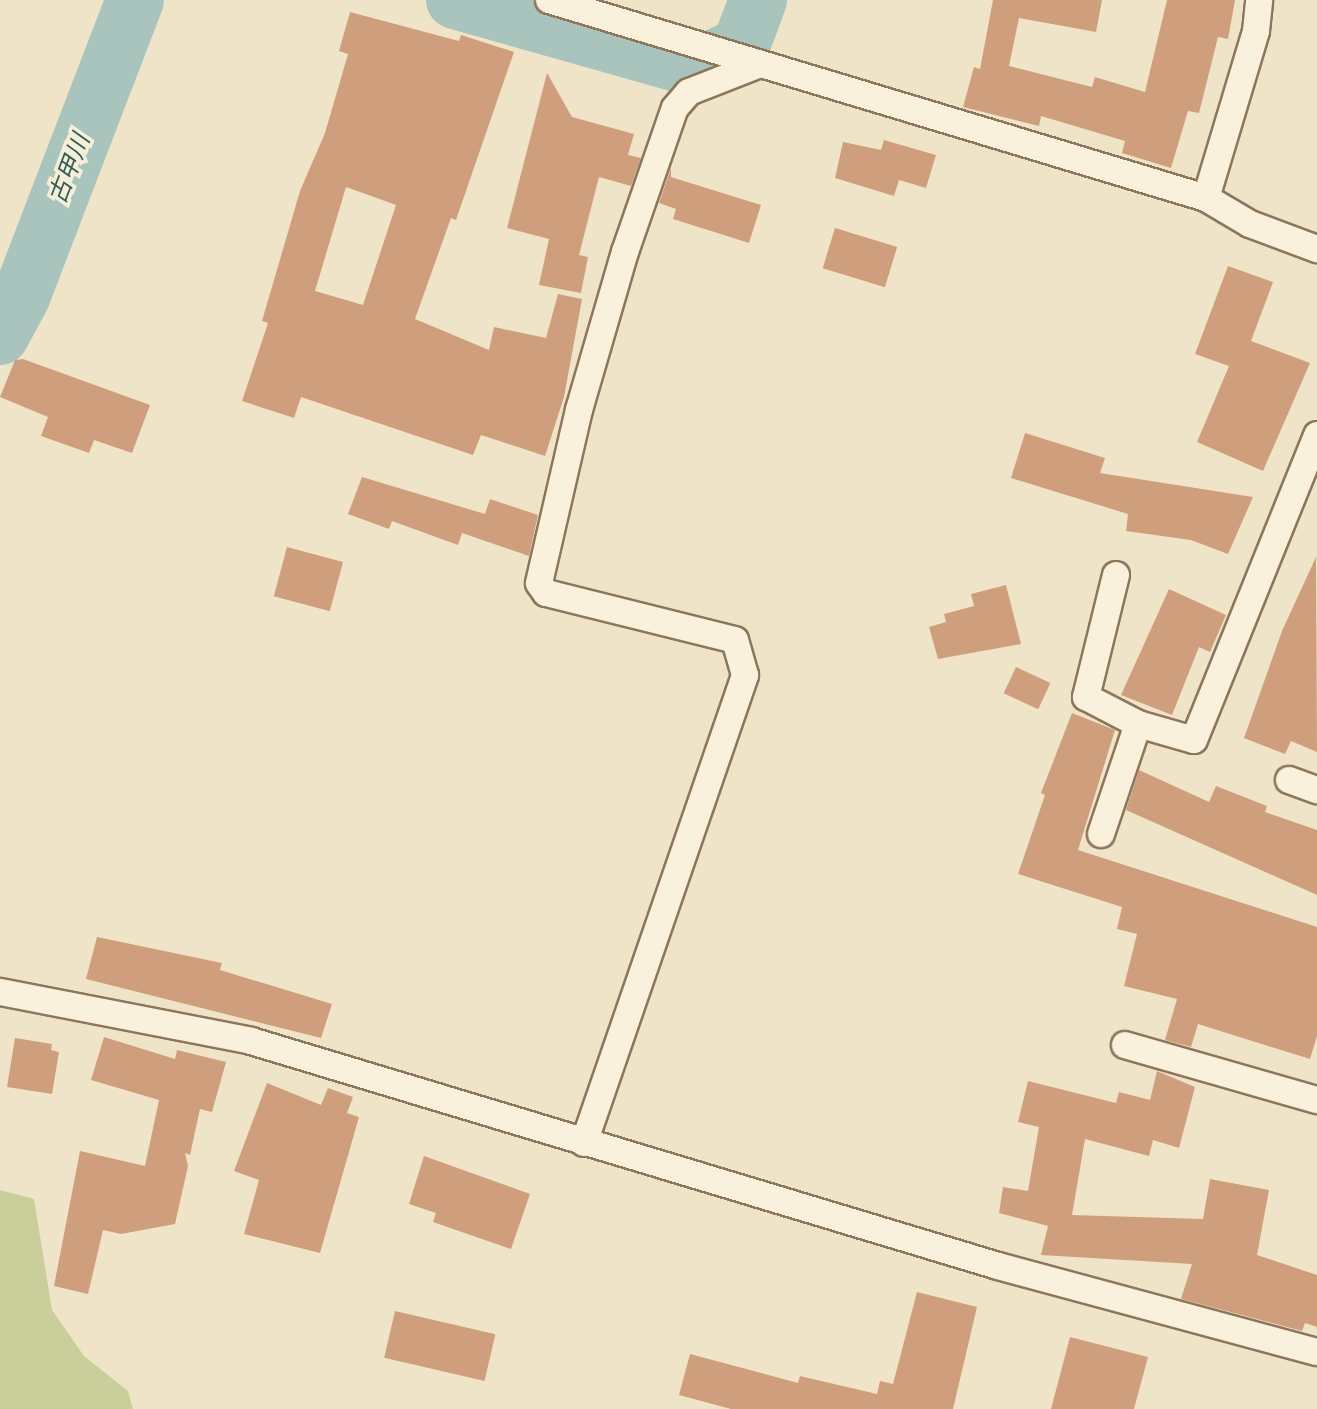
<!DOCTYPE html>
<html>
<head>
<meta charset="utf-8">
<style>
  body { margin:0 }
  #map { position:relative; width:1317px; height:1409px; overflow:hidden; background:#f0e4c8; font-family:"Roboto Serif","Noto Sans JP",serif }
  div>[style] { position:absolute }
  .green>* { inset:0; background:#c9cf9b }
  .river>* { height:58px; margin:-29px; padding:0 29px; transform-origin:29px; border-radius:29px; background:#a9c4bc }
  .building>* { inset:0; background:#cf9f7d; transform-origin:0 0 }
  .roads { filter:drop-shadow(2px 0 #8d765c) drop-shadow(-2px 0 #8d765c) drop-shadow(0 2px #8d765c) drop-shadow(0 -2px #8d765c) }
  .minor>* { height:26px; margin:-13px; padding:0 13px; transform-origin:13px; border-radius:13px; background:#faf1dc }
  span { translate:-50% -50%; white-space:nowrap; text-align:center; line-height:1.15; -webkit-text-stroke:7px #f7eed8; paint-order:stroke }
  .water-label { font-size:24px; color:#2f5d5a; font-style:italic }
</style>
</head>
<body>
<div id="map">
  <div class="green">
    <i style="clip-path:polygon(0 1190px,34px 1199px,52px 1310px,84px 1356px,128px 1391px,133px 1409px,0 1409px)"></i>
  </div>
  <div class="river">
    <i style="left:455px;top:0;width:249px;rotate:15.8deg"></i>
    <i style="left:695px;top:68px;width:51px;rotate:-25.6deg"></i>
    <i style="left:741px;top:46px;width:49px;rotate:-69.7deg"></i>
    <i style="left:0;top:336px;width:44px;rotate:-61.7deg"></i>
    <i style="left:21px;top:297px;width:318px;rotate:-69deg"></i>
  </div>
  <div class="building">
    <i style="clip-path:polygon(993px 0,1102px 0,1096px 32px,1019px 18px,1009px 66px,1092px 87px,1095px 77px,1145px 92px,1167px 0,1235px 0,1228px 39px,1218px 37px,1199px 113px,1188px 111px,1171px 168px,1122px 153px,1125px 141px,1041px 116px,1039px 126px,963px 107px,974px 67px,980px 69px)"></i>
    <i style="clip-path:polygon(evenodd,350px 12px,459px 41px,461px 35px,514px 52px,456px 220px,451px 218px,415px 319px,489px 350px,494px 327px,546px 338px,558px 294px,582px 299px,564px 397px,545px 456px,481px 435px,473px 455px,301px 397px,294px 418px,242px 401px,268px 323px,262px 321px,300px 191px,325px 133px,348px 54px,339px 51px,350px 12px,346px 187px,396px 205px,363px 305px,315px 291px,346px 187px)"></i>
    <i style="clip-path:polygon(547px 73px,572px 117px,634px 134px,628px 155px,641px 158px,631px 186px,599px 177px,579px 255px,588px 257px,581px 293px,539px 285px,549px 239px,507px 228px)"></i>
    <i style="clip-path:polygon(884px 140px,936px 155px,926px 188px,899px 180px,894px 196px,835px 178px,843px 142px,881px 150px)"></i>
    <i style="clip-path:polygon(671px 168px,671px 177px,761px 205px,749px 243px,673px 219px,676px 209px,659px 203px)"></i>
    <i style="left:835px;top:228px;width:65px;height:42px;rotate:17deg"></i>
    <i style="clip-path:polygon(1228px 266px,1273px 282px,1251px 341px,1310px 363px,1263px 471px,1197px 442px,1229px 366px,1195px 354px)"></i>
    <i style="clip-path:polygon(23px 359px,150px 405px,132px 453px,94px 440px,89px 453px,41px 436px,48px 417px,0 397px,15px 360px)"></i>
    <i style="clip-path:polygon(1025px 433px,1105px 458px,1100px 473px,1253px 497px,1228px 554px,1191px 540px,1126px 531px,1128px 514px,1011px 478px)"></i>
    <i style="clip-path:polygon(362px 477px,485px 514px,490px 499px,538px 515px,529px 556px,462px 533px,458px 545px,392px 521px,389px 529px,348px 514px)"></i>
    <i style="left:287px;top:547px;width:58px;height:51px;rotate:15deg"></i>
    <i style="clip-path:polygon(1316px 557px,1317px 752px,1291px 741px,1285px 754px,1244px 738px,1282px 631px)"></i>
    <i style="clip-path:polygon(1006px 585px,1021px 644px,938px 659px,929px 627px,946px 622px,944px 614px,974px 606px,971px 594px)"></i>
    <i style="clip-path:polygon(1169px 589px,1226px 615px,1210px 652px,1199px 647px,1172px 715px,1121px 695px)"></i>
    <i style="left:1016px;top:667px;width:38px;height:29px;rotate:25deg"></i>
    <i style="clip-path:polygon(1072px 713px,1115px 730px,1078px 850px,1317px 927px,1317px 1036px,1310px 1059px,1198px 1024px,1191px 1047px,1165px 1040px,1177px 999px,1124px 986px,1137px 934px,1117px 929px,1122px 907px,1018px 874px,1045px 795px,1041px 793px)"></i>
    <i style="clip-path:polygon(1139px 770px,1209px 802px,1216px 786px,1267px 806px,1265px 812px,1317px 830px,1317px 895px,1126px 810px)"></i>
    <i style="clip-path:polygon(97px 937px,222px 963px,220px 970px,332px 1004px,321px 1038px,86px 979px)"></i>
    <i style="clip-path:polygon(104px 1037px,175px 1059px,177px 1050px,226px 1062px,212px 1112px,200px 1109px,190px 1155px,185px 1153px,188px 1166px,175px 1224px,121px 1234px,103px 1230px,88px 1294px,54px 1286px,80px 1151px,145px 1166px,159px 1100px,91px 1080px)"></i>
    <i style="clip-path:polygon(15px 1038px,52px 1044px,51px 1050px,59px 1052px,52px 1094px,7px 1087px)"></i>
    <i style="clip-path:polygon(1157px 1071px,1195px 1087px,1179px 1148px,1153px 1140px,1149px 1156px,1085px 1139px,1072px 1215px,1203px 1219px,1210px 1179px,1269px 1190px,1257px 1255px,1317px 1275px,1317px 1327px,1305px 1323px,1302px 1331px,1181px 1299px,1192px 1264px,1041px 1255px,1048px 1226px,999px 1213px,1003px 1187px,1028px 1191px,1039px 1127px,1018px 1122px,1028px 1081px,1116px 1103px,1119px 1092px,1150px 1100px)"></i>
    <i style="clip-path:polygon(267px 1083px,321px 1105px,328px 1088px,353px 1097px,347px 1113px,359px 1117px,320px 1253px,244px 1234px,259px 1180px,234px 1171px)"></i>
    <i style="clip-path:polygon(424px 1156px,530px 1194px,511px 1249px,433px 1222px,436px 1213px,409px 1204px)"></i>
    <i style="clip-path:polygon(917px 1292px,977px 1307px,953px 1409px,731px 1409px,679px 1395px,690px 1354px,798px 1383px,800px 1376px,877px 1394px,880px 1381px,893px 1384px)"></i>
    <i style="left:395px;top:1311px;width:103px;height:48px;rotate:13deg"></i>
    <i style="clip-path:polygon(1070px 1337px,1148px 1357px,1134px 1409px,1051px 1409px)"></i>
  </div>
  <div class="roads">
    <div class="minor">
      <i style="left:549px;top:0;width:686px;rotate:16.77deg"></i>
      <i style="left:1206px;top:198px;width:51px;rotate:30.6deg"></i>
      <i style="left:1250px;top:224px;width:72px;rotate:20.5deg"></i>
      <i style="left:1206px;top:198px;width:174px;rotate:-73.3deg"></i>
      <i style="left:1256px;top:31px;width:31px;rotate:-84deg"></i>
      <i style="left:1116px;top:575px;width:126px;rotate:103.8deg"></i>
      <i style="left:1086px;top:697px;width:59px;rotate:27.4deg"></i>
      <i style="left:1138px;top:724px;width:58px;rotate:15.9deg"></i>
      <i style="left:1194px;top:740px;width:329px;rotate:-68deg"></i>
      <i style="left:1289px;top:780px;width:30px;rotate:20deg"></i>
      <i style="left:1101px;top:834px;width:116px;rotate:-71.4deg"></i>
      <i style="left:0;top:992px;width:256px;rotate:11deg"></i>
      <i style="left:251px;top:1041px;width:780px;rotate:16.76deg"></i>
      <i style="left:998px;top:1266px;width:330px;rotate:15.1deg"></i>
      <i style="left:1125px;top:1045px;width:200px;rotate:16deg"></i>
      <i style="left:584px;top:1143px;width:495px;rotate:-71deg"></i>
      <i style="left:745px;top:675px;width:36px;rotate:-106deg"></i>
      <i style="left:735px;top:640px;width:195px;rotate:-166deg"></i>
      <i style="left:546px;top:593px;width:12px;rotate:-125deg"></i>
      <i style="left:539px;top:583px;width:178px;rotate:-77deg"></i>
      <i style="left:579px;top:410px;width:165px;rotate:-73.8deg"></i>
      <i style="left:625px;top:252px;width:152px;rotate:-70.9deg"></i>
      <i style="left:675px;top:108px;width:21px;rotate:-49deg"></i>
      <i style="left:689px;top:92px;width:74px;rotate:-21.4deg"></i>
    </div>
  </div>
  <div class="water-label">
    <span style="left:70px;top:169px;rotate:-69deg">古甲川</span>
  </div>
</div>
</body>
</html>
